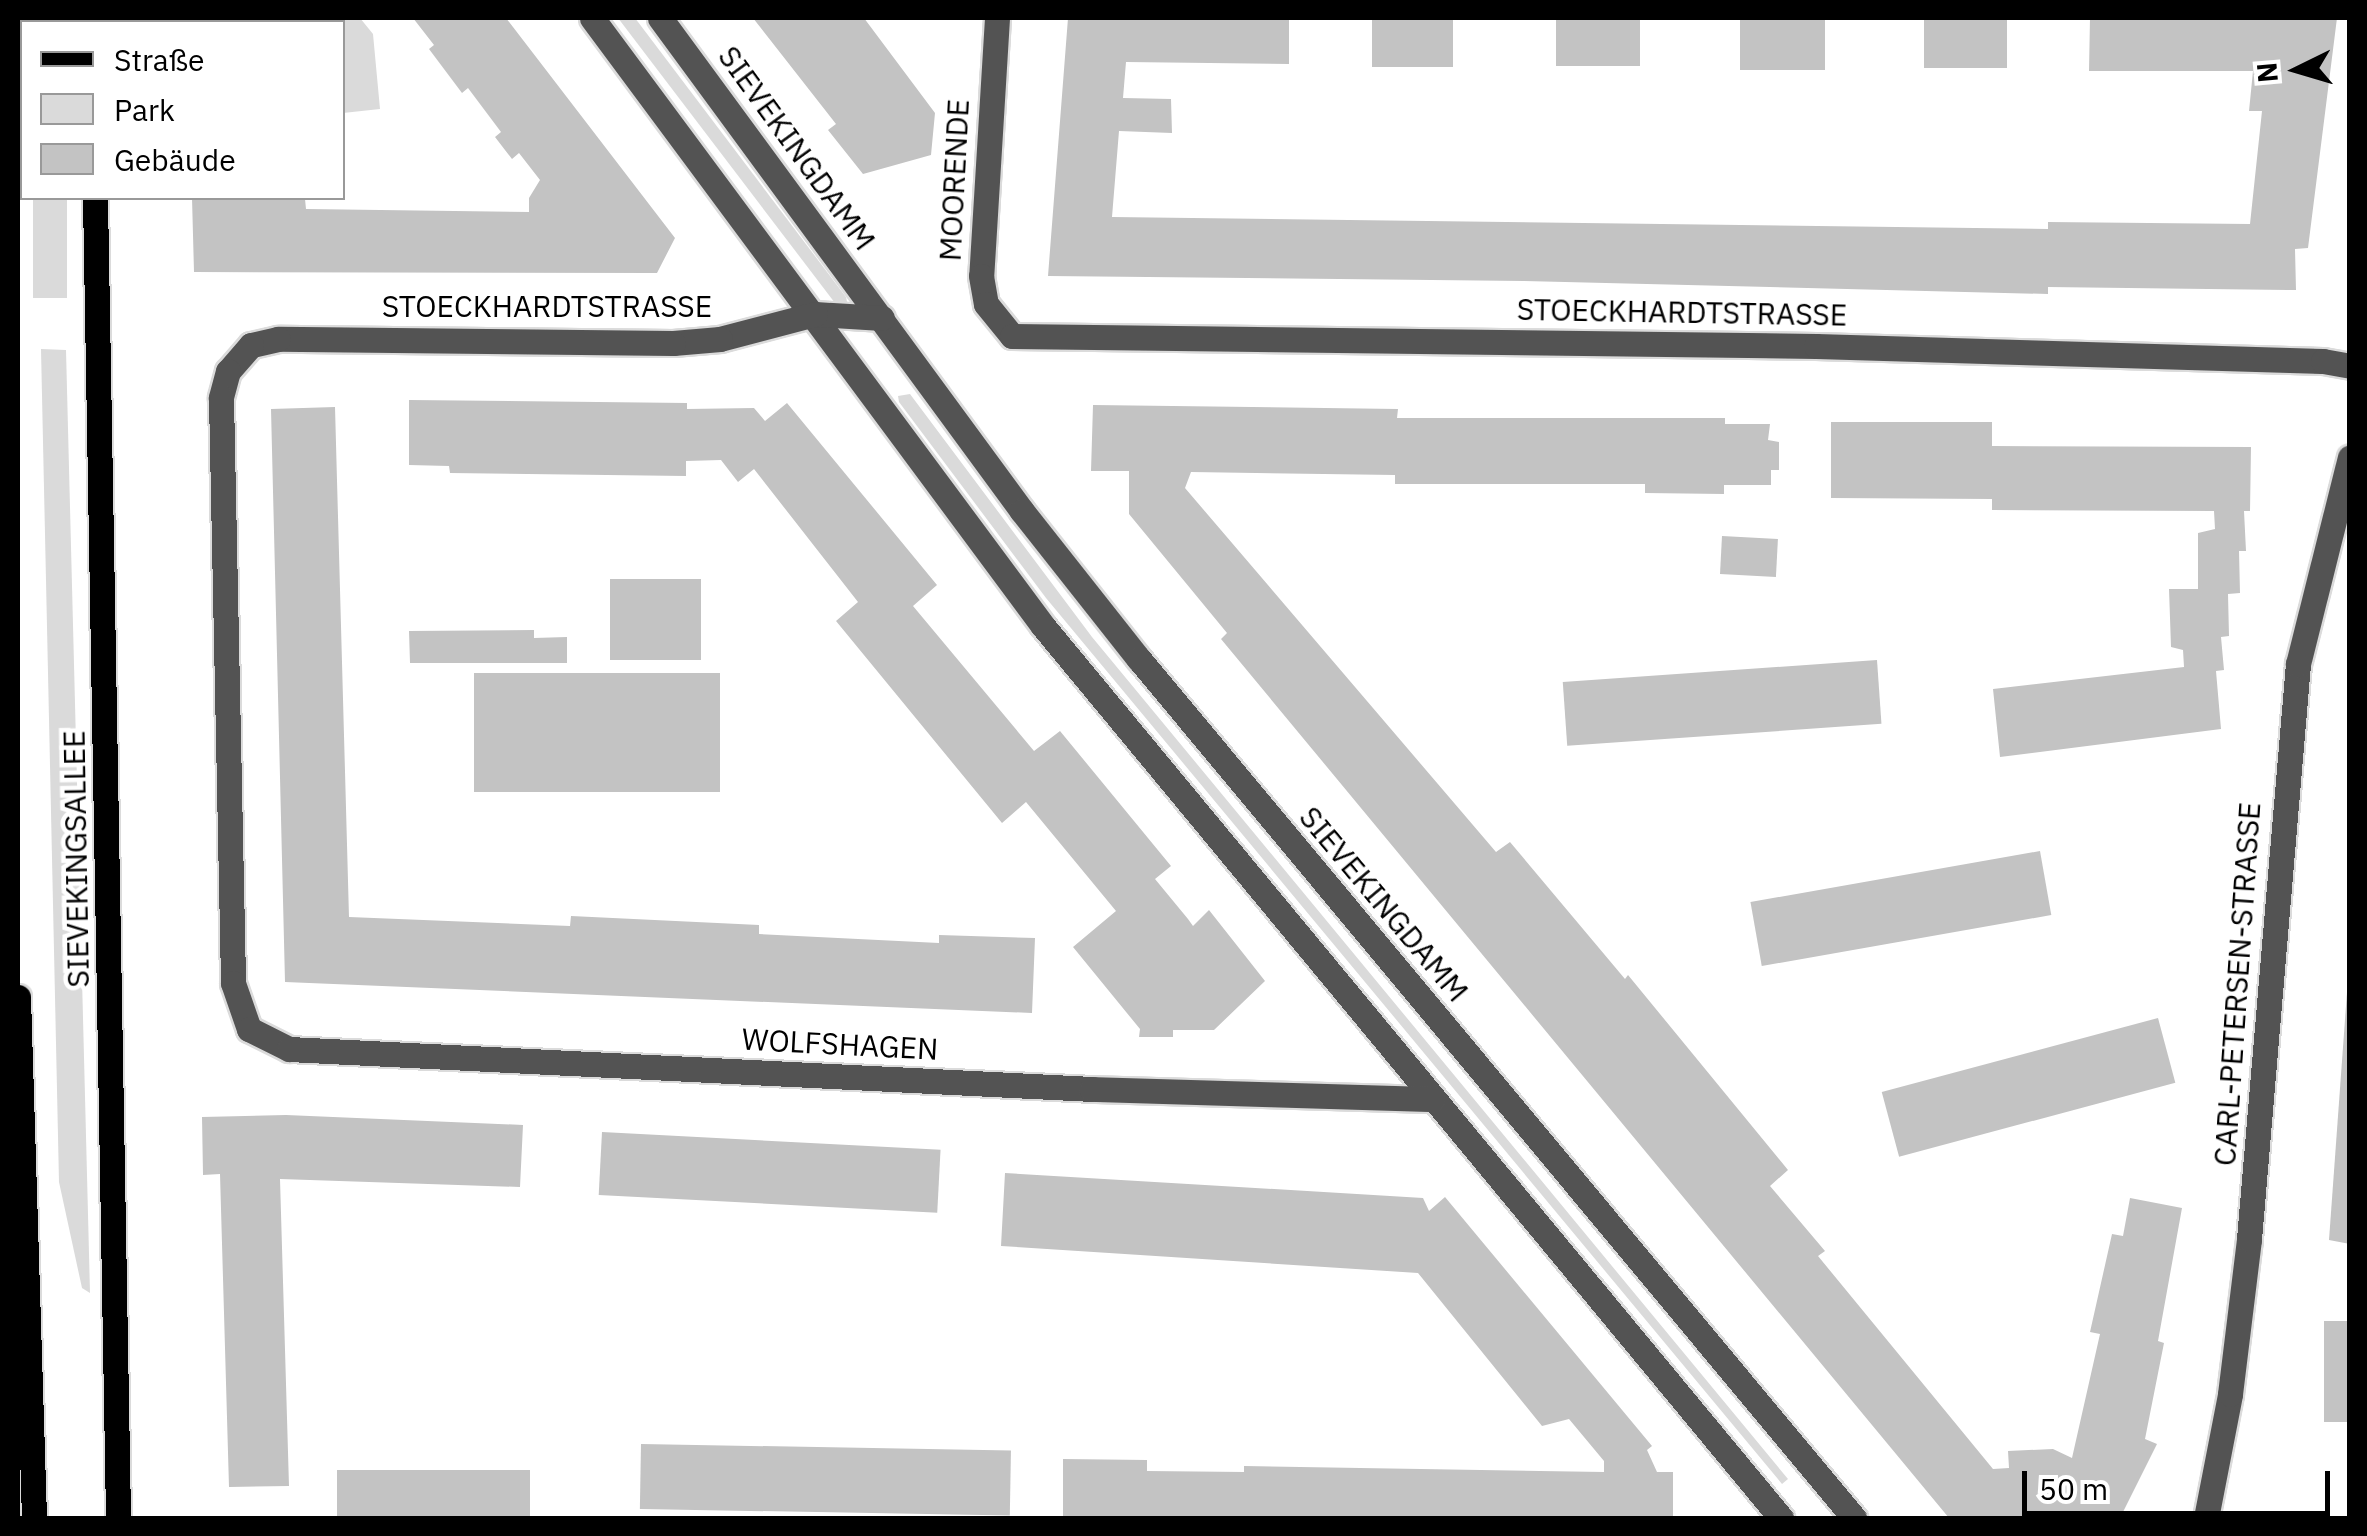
<!DOCTYPE html>
<html>
<head>
<meta charset="utf-8">
<style>
  body { margin:0 }
  #map { position:relative; width:2367px; height:1536px; overflow:hidden; background:#fff; font-family:"IBM Plex Sans",sans-serif }
  div>[style] { position:absolute }
  .green>* { inset:0; background:#dadada; transform-origin:0 0 }
  .building>* { inset:0; background:#c3c3c3; transform-origin:0 0 }
  .roads { filter:drop-shadow(2px 0 #dbdbdb) drop-shadow(-2px 0 #dbdbdb) drop-shadow(0 2px #dbdbdb) drop-shadow(0 -2px #dbdbdb) }
  .minor>* { height:25px; margin:-12.5px; padding:0 12.5px; transform-origin:12.5px; border-radius:12.5px; background:#535353 }
  .major>* { height:25px; margin:-12.5px; padding:0 12.5px; transform-origin:12.5px; border-radius:12.5px; background:#000 }
  span { translate:-50% -50%; white-space:nowrap; text-align:center; line-height:1.15; -webkit-text-stroke:9px #fff; paint-order:stroke }
  .street-label { font-size:30px; color:#000 }
  .frame { position:absolute; inset:0; border:20px solid #000; pointer-events:none }
  .legend { position:absolute; left:20px; top:20px; width:325px; height:180px; box-sizing:border-box; background:#fff; border:2px solid #999; margin:0; padding:12px 18px; list-style:none; font-size:30px; color:#000 }
  .legend li { display:flex; align-items:center; gap:20px; height:50px }
  .legend b { width:50px; border:2px solid #999 }
  .north { position:absolute; left:2247px; top:20px; width:100px; height:100px; -webkit-text-stroke:8px #fff; paint-order:stroke; rotate:265deg; font-size:28px; font-weight:700; line-height:40px; text-align:center; color:#000 }
  .north::after { content:''; display:block; margin:auto; width:35px; height:45px; background:#000; clip-path:polygon(50% 0,100% 100%,50% 72%,0 100%) }
  .scale { position:absolute; left:2022px; top:1471px; width:308px; height:45px; box-sizing:border-box; border:5px solid #000; border-top:0; padding-left:12px; font-size:30px; line-height:35px; white-space:nowrap; color:#000; -webkit-text-stroke:8px #fff; paint-order:stroke }
</style>
</head>
<body>
<div id="map">
  <div class="green">
    <i style="clip-path:polygon(321px 18px,360px 18px,373px 34px,380px 109px,343px 113px,342px 22px,314px 22px)"></i>
    <i style="clip-path:polygon(618px 18px,635px 18px,846px 297px,848px 306px,838px 307px)"></i>
    <i style="left:33px;top:198px;width:34px;height:100px"></i>
    <i style="clip-path:polygon(41px 349px,66px 350px,90px 1293px,82px 1288px,59px 1182px)"></i>
    <i style="clip-path:polygon(910px 394px,1092px 637px,1788px 1479px,1782px 1484px,1046px 598px,899px 402px,898px 396px)"></i>
  </div>
  <div class="building">
    <i style="left:187px;top:18px;width:64px;height:4px"></i>
    <i style="clip-path:polygon(413px 18px,506px 18px,675px 238px,657px 273px,194px 272px,192px 198px,305px 199px,306px 209px,529px 212px,529px 198px,540px 180px,519px 153px,512px 159px,495px 137px,501px 132px,468px 88px,462px 93px,429px 49px,434px 45px)"></i>
    <i style="clip-path:polygon(753px 18px,864px 18px,935px 113px,931px 155px,863px 174px,828px 130px,836px 124px)"></i>
    <i style="clip-path:polygon(1068px 18px,1289px 18px,1289px 64px,1126px 62px,1123px 98px,1171px 99px,1172px 133px,1119px 131px,1112px 217px,2048px 229px,2048px 222px,2250px 224px,2262px 111px,2249px 111px,2253px 71px,2089px 71px,2090px 18px,2337px 18px,2308px 248px,2295px 249px,2296px 290px,2048px 287px,2048px 294px,1524px 281px,1048px 276px)"></i>
    <i style="left:1372px;top:18px;width:81px;height:49px"></i>
    <i style="left:1556px;top:18px;width:84px;height:48px"></i>
    <i style="left:1740px;top:18px;width:85px;height:52px"></i>
    <i style="left:1924px;top:18px;width:83px;height:50px"></i>
    <i style="clip-path:polygon(409px 400px,687px 403px,687px 409px,754px 408px,765px 421px,787px 403px,937px 585px,913px 606px,1034px 751px,1060px 731px,1171px 866px,1155px 879px,1188px 919px,1193px 926px,1209px 910px,1265px 981px,1214px 1030px,1173px 1030px,1173px 1037px,1139px 1037px,1140px 1029px,1073px 947px,1116px 911px,1026px 802px,1002px 823px,836px 621px,858px 602px,754px 469px,738px 482px,721px 460px,686px 461px,686px 476px,450px 473px,449px 466px,409px 465px)"></i>
    <i style="clip-path:polygon(1093px 405px,1398px 409px,1397px 418px,1725px 418px,1725px 424px,1770px 424px,1768px 440px,1779px 442px,1779px 470px,1771px 470px,1771px 485px,1724px 485px,1724px 494px,1645px 493px,1645px 484px,1395px 484px,1395px 475px,1191px 472px,1185px 488px,1496px 852px,1510px 842px,1625px 979px,1628px 975px,1788px 1170px,1770px 1186px,1825px 1251px,1818px 1256px,1993px 1469px,2009px 1468px,2008px 1451px,2053px 1449px,2072px 1458px,2100px 1334px,2090px 1332px,2112px 1234px,2123px 1236px,2130px 1198px,2182px 1208px,2158px 1341px,2164px 1343px,2145px 1439px,2157px 1444px,2120px 1518px,1949px 1518px,1221px 639px,1227px 633px,1129px 514px,1129px 471px,1091px 471px)"></i>
    <i style="clip-path:polygon(335px 407px,349px 917px,570px 926px,571px 916px,759px 925px,759px 934px,939px 943px,939px 935px,1035px 938px,1032px 1013px,285px 982px,271px 409px)"></i>
    <i style="clip-path:polygon(1831px 422px,1992px 422px,1992px 446px,2251px 447px,2250px 511px,2244px 511px,2246px 551px,2239px 551px,2240px 593px,2228px 594px,2229px 636px,2221px 637px,2224px 670px,2216px 671px,2221px 729px,2000px 757px,1993px 689px,2184px 667px,2183px 650px,2171px 647px,2169px 589px,2198px 589px,2198px 533px,2215px 529px,2214px 511px,1992px 510px,1992px 499px,1831px 498px)"></i>
    <i style="left:1722px;top:536px;width:56px;height:38px;rotate:3deg"></i>
    <i style="left:701px;top:579px;width:81px;height:91px;rotate:90deg"></i>
    <i style="clip-path:polygon(534px 630px,534px 638px,567px 637px,567px 663px,410px 663px,409px 631px)"></i>
    <i style="left:1877px;top:660px;width:64px;height:315px;rotate:86deg"></i>
    <i style="left:474px;top:673px;width:246px;height:119px"></i>
    <i style="left:2040px;top:851px;width:65px;height:294px;rotate:80deg"></i>
    <i style="clip-path:polygon(2347px 992px,2350px 992px,2350px 1244px,2329px 1240px)"></i>
    <i style="left:2158px;top:1018px;width:67px;height:286px;rotate:75deg"></i>
    <i style="clip-path:polygon(286px 1115px,523px 1125px,520px 1187px,280px 1179px,289px 1486px,229px 1487px,220px 1174px,203px 1175px,202px 1117px)"></i>
    <i style="left:602px;top:1132px;width:339px;height:63px;rotate:3deg"></i>
    <i style="clip-path:polygon(1005px 1173px,1423px 1198px,1429px 1211px,1445px 1197px,1652px 1446px,1647px 1450px,1657px 1472px,1673px 1472px,1673px 1518px,1063px 1518px,1063px 1459px,1147px 1460px,1147px 1471px,1244px 1472px,1244px 1466px,1604px 1472px,1604px 1461px,1569px 1419px,1542px 1426px,1418px 1273px,1001px 1246px)"></i>
    <i style="left:2324px;top:1321px;width:26px;height:101px"></i>
    <i style="left:641px;top:1444px;width:370px;height:65px;rotate:1deg"></i>
    <i style="left:337px;top:1470px;width:193px;height:48px"></i>
  </div>
  <div class="roads">
    <div class="minor">
      <i style="left:592px;top:18px;width:757px;rotate:53.43deg"></i>
      <i style="left:1043px;top:626px;width:1158px;rotate:50.4deg"></i>
      <i style="left:660px;top:18px;width:612px;rotate:53.71deg"></i>
      <i style="left:1022px;top:511px;width:189px;rotate:51.7deg"></i>
      <i style="left:1139px;top:659px;width:1118px;rotate:50.23deg"></i>
      <i style="left:997px;top:18px;width:258px;rotate:93.5deg"></i>
      <i style="left:981px;top:276px;width:28px;rotate:80deg"></i>
      <i style="left:986px;top:304px;width:41px;rotate:50.9deg"></i>
      <i style="left:1012px;top:336px;width:804px;rotate:0.71deg"></i>
      <i style="left:1816px;top:346px;width:507px;rotate:1.69deg"></i>
      <i style="left:2323px;top:361px;width:27px;rotate:10deg"></i>
      <i style="left:882px;top:318px;width:67px;rotate:-176.6deg"></i>
      <i style="left:815px;top:314px;width:98px;rotate:165.3deg"></i>
      <i style="left:720px;top:339px;width:47px;rotate:175.1deg"></i>
      <i style="left:673px;top:343px;width:395px;rotate:-179.4deg"></i>
      <i style="left:278px;top:339px;width:28px;rotate:167deg"></i>
      <i style="left:251px;top:345px;width:35px;rotate:131deg"></i>
      <i style="left:228px;top:371px;width:28px;rotate:105deg"></i>
      <i style="left:221px;top:398px;width:585px;rotate:88.82deg"></i>
      <i style="left:233px;top:983px;width:49px;rotate:70.8deg"></i>
      <i style="left:249px;top:1029px;width:45px;rotate:26.6deg"></i>
      <i style="left:289px;top:1049px;width:804px;rotate:2.85deg"></i>
      <i style="left:1092px;top:1089px;width:341px;rotate:1.7deg"></i>
      <i style="left:2206px;top:1518px;width:126px;rotate:-79deg"></i>
      <i style="left:2230px;top:1394px;width:156px;rotate:-83deg"></i>
      <i style="left:2249px;top:1239px;width:577px;rotate:-85.13deg"></i>
      <i style="left:2298px;top:664px;width:213px;rotate:-75.9deg"></i>
    </div>
    <div class="major">
      <i style="left:92px;top:18px;width:4px;rotate:90deg"></i>
      <i style="left:95px;top:198px;width:1320px;rotate:89deg"></i>
      <i style="left:18px;top:997px;width:521px;rotate:88.24deg"></i>
    </div>
  </div>
  <div class="street-label">
    <span style="left:797px;top:148px;rotate:54deg">SIEVEKINGDAMM</span>
    <span style="left:954px;top:180px;rotate:-87deg">MOORENDE</span>
    <span style="left:547px;top:306px">STOECKHARDTSTRASSE</span>
    <span style="left:1682px;top:312px;rotate:1deg">STOECKHARDTSTRASSE</span>
    <span style="left:76px;top:859px;rotate:-91deg">SIEVEKINGSALLEE</span>
    <span style="left:1384px;top:904px;rotate:50deg">SIEVEKINGDAMM</span>
    <span style="left:2237px;top:984px;rotate:-86deg">CARL-PETERSEN-STRASSE</span>
    <span style="left:840px;top:1044px;rotate:3deg">WOLFSHAGEN</span>
  </div>
  <div class="frame"></div>
  <ul class="legend">
  <li><b style="height:12px;background:#000"></b>Straße</li>
  <li><b style="height:28px;background:#dadada"></b>Park</li>
  <li><b style="height:28px;background:#c3c3c3"></b>Gebäude</li>
  </ul>
  <div class="north">N</div>
  <div class="scale">50 m</div>
</div>
</body>
</html>
